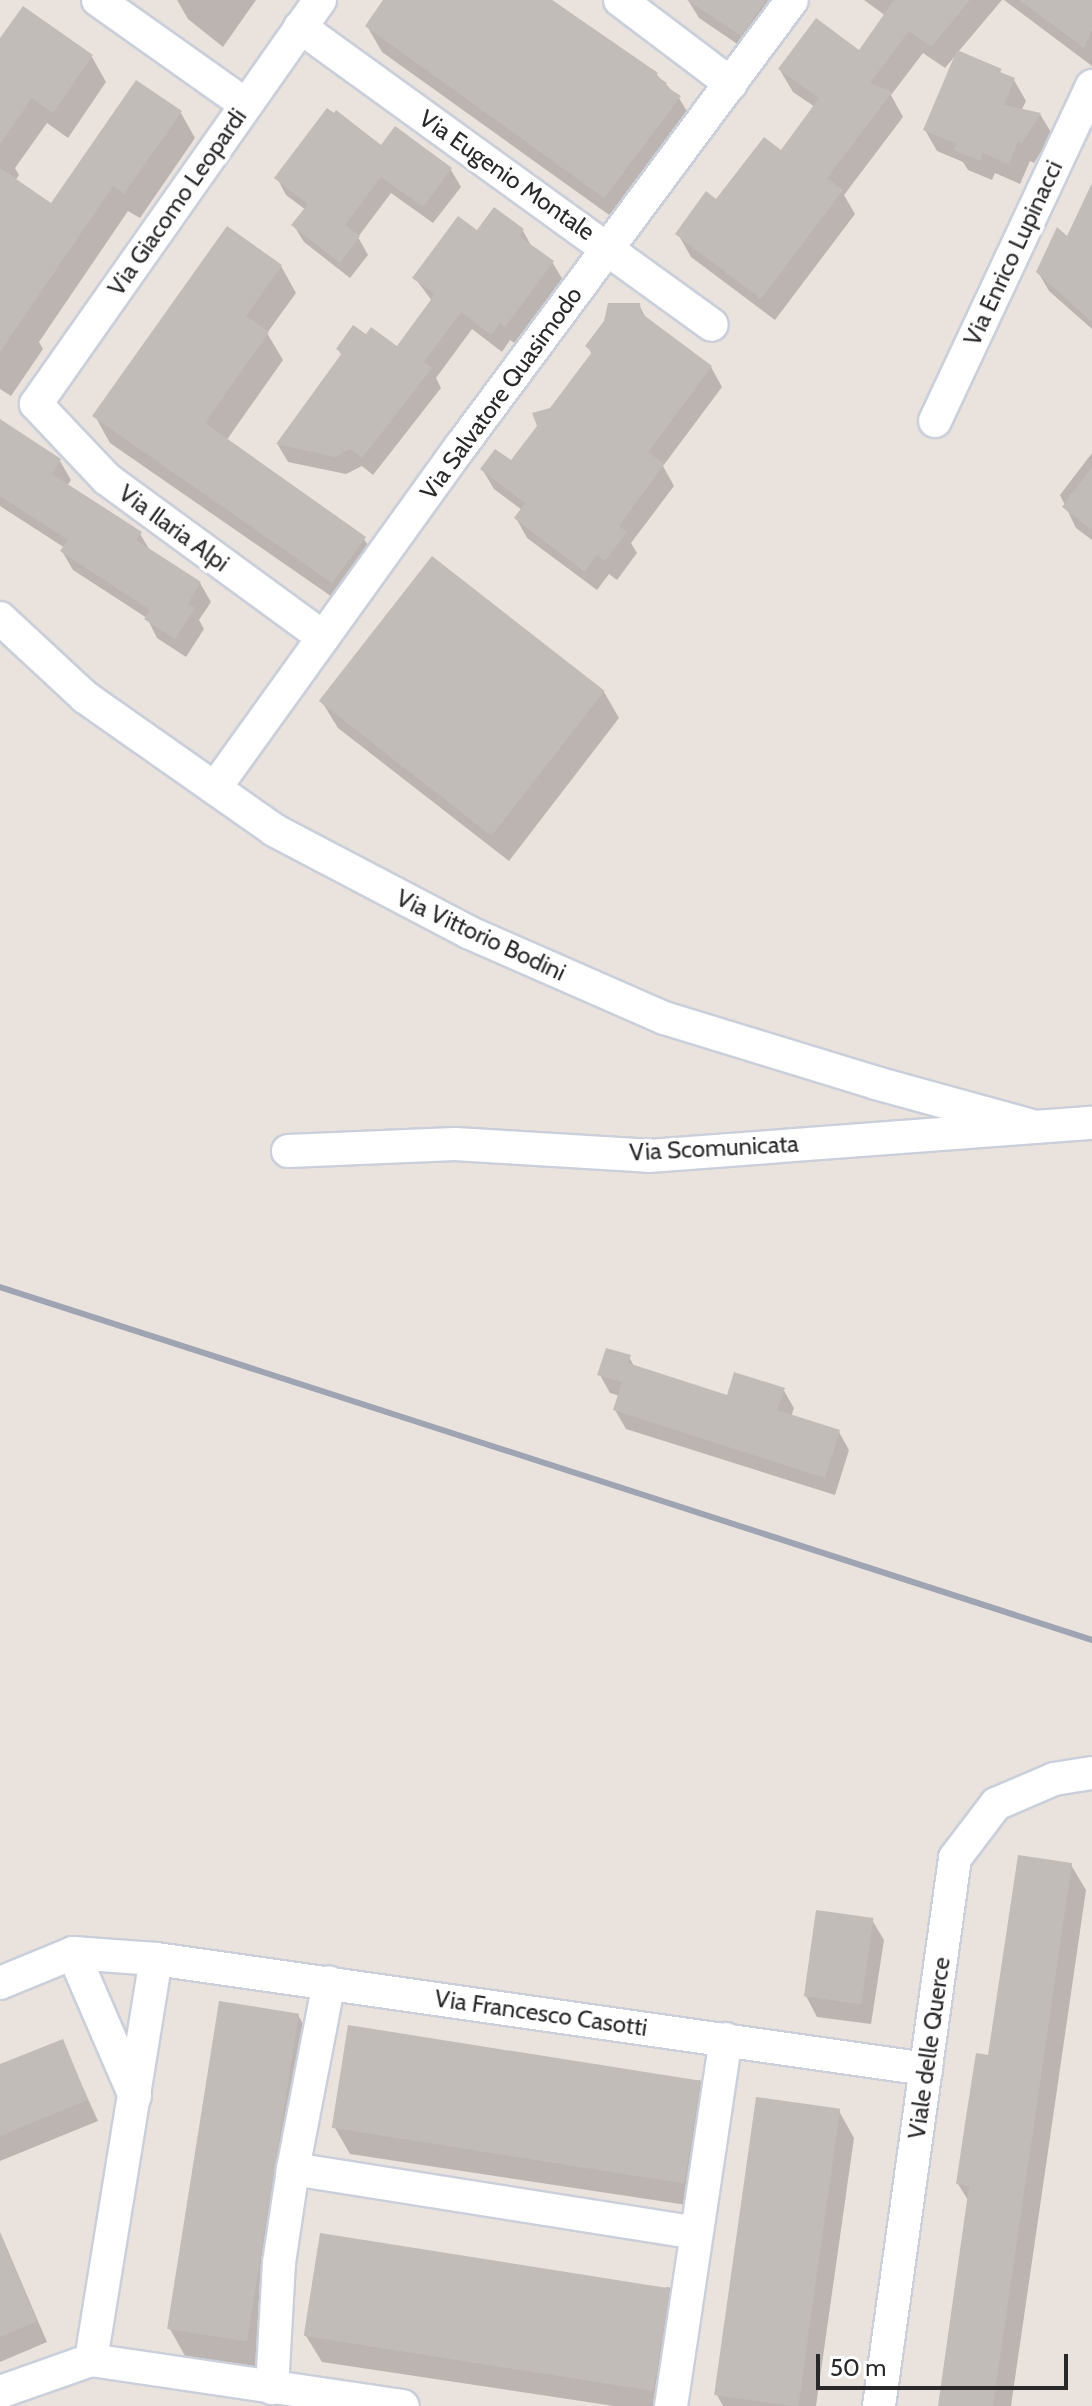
<!DOCTYPE html>
<html>
<head>
<meta charset="utf-8">
<style>
  body { margin:0 }
  #map { position:relative; width:1092px; height:2406px; overflow:hidden; background:#eae2dc; font-family:Cabin,sans-serif }
  div>[style] { position:absolute }
  .shadow>* { inset:0; background:#0003 }
  .building>* { inset:0; background:#c2bcb9; transform-origin:0 0 }
  .roads { filter:drop-shadow(2px 0 #cacfda) drop-shadow(-2px 0 #cacfda) drop-shadow(0 2px #cacfda) drop-shadow(0 -2px #cacfda) }
  .street>* { height:32px; margin:-16px; padding:0 16px; transform-origin:16px; border-radius:16px; background:#fff }
  .rail>* { height:6px; margin:-3px; padding:0 3px; transform-origin:3px; border-radius:3px; background:#9fa4b2 }
  span { translate:-50% -50%; white-space:nowrap; text-align:center; line-height:1.15; -webkit-text-stroke:7px #fff; paint-order:stroke }
  .street-label { font-size:24px; color:#292929 }
  .scale { position:absolute; left:816px; top:2354px; width:252px; height:36px; box-sizing:border-box; border:4px solid #292929; border-top:0; padding-left:10px; font-size:24px; line-height:28px; white-space:nowrap; color:#292929; -webkit-text-stroke:6px #fff; paint-order:stroke }
</style>
</head>
<body>
<div id="map">
  <div class="shadow">
    <i style="clip-path:polygon(177px 0,256px 0,223px 47px,188px 19px)"></i>
    <i style="clip-path:polygon(386px 0,552px 0,656px 74px,679px 98px,694px 123px,619px 222px,382px 52px,367px 26px)"></i>
    <i style="clip-path:polygon(688px 0,782px 0,752px 54px,699px 18px)"></i>
    <i style="clip-path:polygon(864px 0,1002px 0,958px 52px,1014px 80px,1026px 101px,1021px 111px,1040px 114px,1052px 134px,1034px 163px,1030px 161px,1020px 184px,995px 173px,992px 180px,968px 170px,963px 162px,937px 151px,925px 130px,955px 56px,945px 68px,923px 53px,891px 95px,903px 117px,844px 195px,855px 214px,775px 320px,691px 257px,678px 234px,781px 153px,815px 107px,793px 92px,780px 70px,859px 53px,886px 16px)"></i>
    <i style="clip-path:polygon(1004px 0,1092px 0,1092px 66px)"></i>
    <i style="clip-path:polygon(0 42px,92px 57px,106px 82px,68px 138px,47px 123px,15px 168px,19px 175px,15px 181px,52px 206px,181px 113px,195px 138px,140px 218px,128px 211px,39px 342px,43px 349px,11px 396px,0 389px)"></i>
    <i style="clip-path:polygon(396px 129px,451px 170px,461px 187px,433px 223px,391px 193px,358px 237px,368px 255px,350px 278px,304px 242px,294px 226px,306px 210px,286px 195px,277px 178px,382px 148px)"></i>
    <i style="clip-path:polygon(1092px 188px,1092px 329px,1049px 291px,1038px 272px,1068px 239px)"></i>
    <i style="clip-path:polygon(523px 231px,532px 247px,552px 262px,563px 280px,516px 344px,510px 340px,502px 352px,472px 329px,436px 378px,441px 388px,373px 475px,362px 466px,346px 474px,288px 462px,278px 445px,342px 356px,338px 349px,366px 337px,397px 349px,432px 301px,415px 278px,477px 233px)"></i>
    <i style="clip-path:polygon(281px 266px,296px 293px,267px 333px,283px 360px,226px 441px,364px 539px,380px 565px,348px 608px,110px 443px,95px 416px)"></i>
    <i style="clip-path:polygon(639px 305px,647px 320px,711px 367px,722px 387px,663px 466px,674px 486px,631px 543px,637px 553px,617px 580px,609px 574px,597px 590px,527px 538px,516px 518px,522px 510px,494px 489px,482px 469px,511px 463px,592px 355px,588px 346px)"></i>
    <i style="clip-path:polygon(0 422px,60px 461px,71px 480px,67px 486px,140px 534px,151px 552px,200px 583px,211px 602px,199px 620px,204px 629px,186px 657px,157px 638px,147px 618px,73px 570px,62px 551px,65px 548px,0 506px)"></i>
    <i style="clip-path:polygon(1092px 453px,1092px 540px,1076px 528px,1060px 495px)"></i>
    <i style="clip-path:polygon(604px 692px,619px 718px,509px 861px,338px 728px,322px 702px)"></i>
    <i style="clip-path:polygon(629px 1357px,635px 1368px,729px 1397px,783px 1389px,794px 1408px,791px 1417px,839px 1432px,849px 1450px,835px 1495px,626px 1429px,615px 1410px,620px 1396px,610px 1393px,600px 1375px)"></i>
    <i style="clip-path:polygon(1071px 1865px,1086px 1890px,1011px 2406px,940px 2406px,969px 2202px,958px 2184px,990px 2057px)"></i>
    <i style="clip-path:polygon(872px 1920px,884px 1940px,871px 2024px,817px 2017px,806px 1996px)"></i>
    <i style="clip-path:polygon(298px 2015px,313px 2041px,263px 2368px,185px 2356px,170px 2329px)"></i>
    <i style="clip-path:polygon(62px 2041px,98px 2121px,0 2161px,0 2067px)"></i>
    <i style="clip-path:polygon(700px 2080px,715px 2106px,700px 2207px,350px 2154px,335px 2128px)"></i>
    <i style="clip-path:polygon(839px 2111px,854px 2138px,816px 2406px,723px 2406px,717px 2395px)"></i>
    <i style="clip-path:polygon(0 2232px,47px 2342px,0 2362px)"></i>
    <i style="clip-path:polygon(669px 2287px,684px 2314px,670px 2406px,614px 2406px,322px 2362px,306px 2336px)"></i>
  </div>
  <div class="building">
    <i style="clip-path:polygon(383px 0,552px 0,658px 73px,656px 76px,667px 83px,665px 86px,681px 96px,604px 198px,365px 26px)"></i>
    <i style="clip-path:polygon(687px 0,766px 0,741px 36px)"></i>
    <i style="clip-path:polygon(894px 0,970px 0,931px 47px,909px 31px,870px 83px,892px 92px,827px 178px,843px 190px,761px 299px,675px 234px,706px 191px,716px 199px,764px 137px,781px 150px,819px 98px,778px 69px,816px 18px,859px 50px)"></i>
    <i style="clip-path:polygon(1019px 0,1092px 0,1092px 30px,1084px 48px)"></i>
    <i style="clip-path:polygon(23px 6px,93px 55px,53px 113px,32px 98px,0 144px,0 38px)"></i>
    <i style="clip-path:polygon(957px 50px,1002px 69px,1000px 72px,1015px 78px,1004px 105px,1041px 113px,1022px 143px,1018px 142px,1009px 164px,983px 153px,980px 161px,953px 150px,956px 144px,923px 130px)"></i>
    <i style="clip-path:polygon(136px 80px,182px 111px,124px 194px,113px 186px,0 352px,0 168px,51px 203px)"></i>
    <i style="clip-path:polygon(327px 108px,334px 113px,336px 110px,381px 145px,395px 126px,452px 168px,423px 207px,381px 177px,345px 225px,360px 236px,340px 263px,291px 225px,308px 204px,274px 178px)"></i>
    <i style="clip-path:polygon(1092px 183px,1092px 322px,1036px 272px,1057px 227px,1067px 236px)"></i>
    <i style="clip-path:polygon(494px 207px,524px 229px,519px 236px,554px 261px,505px 327px,500px 323px,491px 335px,461px 312px,424px 362px,432px 368px,362px 458px,350px 449px,335px 457px,276px 444px,342px 353px,336px 349px,353px 325px,366px 334px,371px 327px,397px 346px,435px 294px,412px 278px,458px 216px,477px 230px)"></i>
    <i style="clip-path:polygon(227px 226px,282px 265px,246px 316px,269px 332px,205px 423px,366px 537px,332px 583px,92px 416px)"></i>
    <i style="clip-path:polygon(608px 303px,640px 303px,641px 313px,712px 366px,648px 452px,664px 464px,619px 526px,627px 532px,605px 561px,597px 555px,585px 572px,514px 518px,525px 503px,480px 469px,495px 449px,511px 460px,537px 426px,532px 413px,550px 408px,592px 352px,585px 346px,604px 321px)"></i>
    <i style="clip-path:polygon(0 419px,61px 459px,52px 474px,142px 532px,136px 540px,201px 582px,188px 604px,195px 608px,175px 639px,144px 619px,150px 610px,60px 551px,68px 540px,0 496px)"></i>
    <i style="clip-path:polygon(1092px 467px,1092px 530px,1062px 507px)"></i>
    <i style="left:432px;top:556px;width:219px;height:184px;rotate:38deg"></i>
    <i style="clip-path:polygon(606px 1348px,631px 1355px,628px 1363px,727px 1395px,734px 1372px,785px 1388px,777px 1410px,840px 1430px,825px 1478px,613px 1410px,622px 1382px,597px 1375px)"></i>
    <i style="clip-path:polygon(1018px 1855px,1072px 1863px,993px 2406px,938px 2406px,969px 2186px,956px 2184px,966px 2117px,976px 2053px,988px 2055px)"></i>
    <i style="left:816px;top:1910px;width:58px;height:87px;rotate:8deg"></i>
    <i style="left:219px;top:2001px;width:81px;height:332px;rotate:9deg"></i>
    <i style="left:348px;top:2025px;width:357px;height:104px;rotate:9deg"></i>
    <i style="clip-path:polygon(63px 2039px,88px 2100px,0 2136px,0 2064px)"></i>
    <i style="left:756px;top:2097px;width:85px;height:301px;rotate:8deg"></i>
    <i style="left:320px;top:2233px;width:354px;height:104px;rotate:9deg"></i>
    <i style="clip-path:polygon(0 2234px,37px 2321px,0 2337px)"></i>
  </div>
  <div class="roads">
    <div class="street">
      <i style="left:98px;top:0;width:180px;rotate:35.3deg"></i>
      <i style="left:320px;top:0;width:494px;rotate:125.1deg"></i>
      <i style="left:36px;top:404px;width:103px;rotate:46.6deg"></i>
      <i style="left:107px;top:479px;width:268px;rotate:36.2deg"></i>
      <i style="left:620px;top:0;width:139px;rotate:37.1deg"></i>
      <i style="left:300px;top:27px;width:508px;rotate:35.88deg"></i>
      <i style="left:935px;top:421px;width:370px;rotate:-64.9deg"></i>
      <i style="left:0;top:618px;width:116px;rotate:42.9deg"></i>
      <i style="left:85px;top:697px;width:231px;rotate:35.1deg"></i>
      <i style="left:274px;top:830px;width:219px;rotate:27.7deg"></i>
      <i style="left:468px;top:932px;width:214px;rotate:23.7deg"></i>
      <i style="left:664px;top:1018px;width:222px;rotate:17deg"></i>
      <i style="left:876px;top:1083px;width:158px;rotate:15.4deg"></i>
      <i style="left:215px;top:788px;width:421px;rotate:-54.3deg"></i>
      <i style="left:461px;top:446px;width:555px;rotate:-53.42deg"></i>
      <i style="left:288px;top:1151px;width:167px;rotate:-2.4deg"></i>
      <i style="left:455px;top:1144px;width:194px;rotate:3.5deg"></i>
      <i style="left:649px;top:1156px;width:444px;rotate:-4.3deg"></i>
      <i style="left:73px;top:1953px;width:156px;rotate:66.6deg"></i>
      <i style="left:0;top:1983px;width:79px;rotate:-22.3deg"></i>
      <i style="left:73px;top:1953px;width:83px;rotate:4.1deg"></i>
      <i style="left:156px;top:1959px;width:778px;rotate:8.13deg"></i>
      <i style="left:293px;top:2169px;width:407px;rotate:9deg"></i>
      <i style="left:91px;top:2360px;width:406px;rotate:-80.8deg"></i>
      <i style="left:272px;top:2388px;width:125px;rotate:-86.8deg"></i>
      <i style="left:279px;top:2263px;width:95px;rotate:-81.5deg"></i>
      <i style="left:293px;top:2169px;width:190px;rotate:-79.1deg"></i>
      <i style="left:0;top:2392px;width:96px;rotate:-19.4deg"></i>
      <i style="left:91px;top:2360px;width:315px;rotate:8.4deg"></i>
      <i style="left:671px;top:2406px;width:371px;rotate:-81.5deg"></i>
      <i style="left:879px;top:2406px;width:553px;rotate:-82.1deg"></i>
      <i style="left:955px;top:1858px;width:68px;rotate:-52.8deg"></i>
      <i style="left:996px;top:1804px;width:63px;rotate:-23.3deg"></i>
      <i style="left:1054px;top:1779px;width:38px;rotate:-9deg"></i>
    </div>
  </div>
  <div class="rail">
    <i style="left:0;top:1287px;width:1148px;rotate:17.91deg"></i>
  </div>
  <div class="street-label">
    <span style="left:507px;top:175px;rotate:35deg">Via Eugenio Montale</span>
    <span style="left:177px;top:202px;rotate:-55deg">Via Giacomo Leopardi</span>
    <span style="left:1013px;top:253px;rotate:-65deg">Via Enrico Lupinacci</span>
    <span style="left:501px;top:393px;rotate:-54deg">Via Salvatore Quasimodo</span>
    <span style="left:174px;top:528px;rotate:36deg">Via Ilaria Alpi</span>
    <span style="left:481px;top:935px;rotate:25deg">Via Vittorio Bodini</span>
    <span style="left:714px;top:1148px;rotate:-3deg">Via Scomunicata</span>
    <span style="left:541px;top:2013px;rotate:8deg">Via Francesco Casotti</span>
    <span style="left:929px;top:2048px;rotate:-82deg">Viale delle Querce</span>
  </div>
  <div class="scale">50 m</div>
</div>
</body>
</html>
